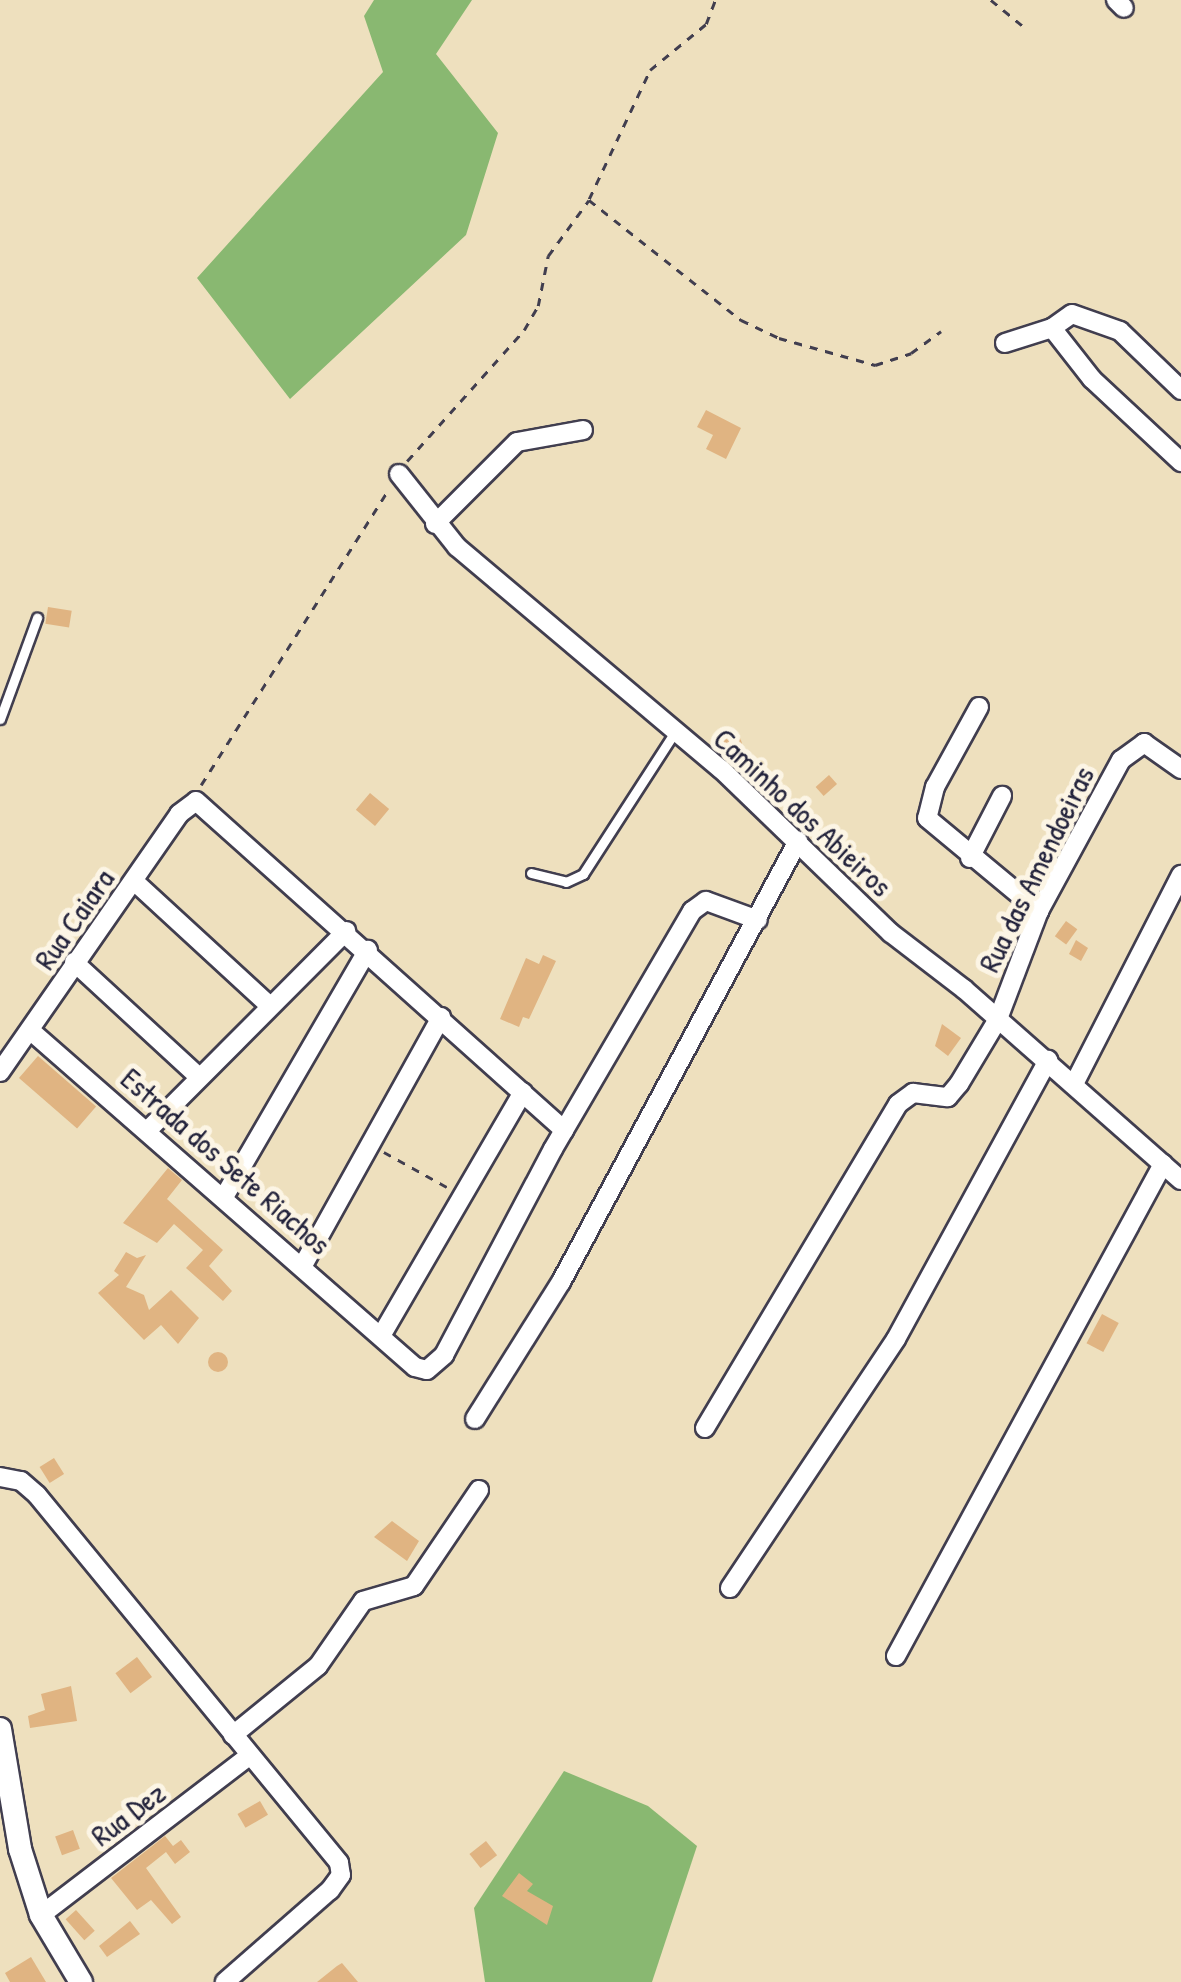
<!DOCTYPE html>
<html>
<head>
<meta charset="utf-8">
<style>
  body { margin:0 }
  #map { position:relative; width:1181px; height:1982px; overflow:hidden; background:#eee0be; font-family:"Patrick Hand",sans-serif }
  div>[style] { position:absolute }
  .forest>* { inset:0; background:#89b871 }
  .building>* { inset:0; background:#e0b482; transform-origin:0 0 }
  .round { border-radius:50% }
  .path>* { height:2.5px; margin-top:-1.25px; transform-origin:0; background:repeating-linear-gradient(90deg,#413e4f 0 8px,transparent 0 16px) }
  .roads { filter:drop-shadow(2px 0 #413e4f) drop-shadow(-2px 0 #413e4f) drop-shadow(0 2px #413e4f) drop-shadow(0 -2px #413e4f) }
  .service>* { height:9px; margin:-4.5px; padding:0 4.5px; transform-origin:4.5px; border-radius:4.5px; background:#fff }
  .minor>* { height:18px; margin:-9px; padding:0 9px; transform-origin:9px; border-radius:9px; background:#fff }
  .tertiary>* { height:22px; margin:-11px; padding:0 11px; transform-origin:11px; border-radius:11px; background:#fff }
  span { translate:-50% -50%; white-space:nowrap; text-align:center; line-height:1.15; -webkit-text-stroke:10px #fcf5e5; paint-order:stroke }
  .street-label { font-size:30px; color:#22223b }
</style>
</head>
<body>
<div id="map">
  <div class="forest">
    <i style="clip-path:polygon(374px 0,472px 0,436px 54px,498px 133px,466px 235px,290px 399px,197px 278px,383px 72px,364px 16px)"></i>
    <i style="clip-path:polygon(564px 1771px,648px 1806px,697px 1846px,652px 1982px,485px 1982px,474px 1908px)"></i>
  </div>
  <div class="building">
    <i style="clip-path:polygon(706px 410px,741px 428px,726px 459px,706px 449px,713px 435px,697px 427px)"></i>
    <i style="left:48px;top:607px;width:24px;height:17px;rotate:9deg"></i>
    <i class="round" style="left:718px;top:733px;width:24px;height:24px"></i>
    <i style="left:829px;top:775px;width:12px;height:18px;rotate:48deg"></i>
    <i style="left:370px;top:793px;width:25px;height:22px;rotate:40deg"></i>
    <i style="left:1066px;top:921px;width:14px;height:19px;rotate:36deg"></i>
    <i style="clip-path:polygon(1076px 940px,1088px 948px,1081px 961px,1069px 954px)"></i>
    <i style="clip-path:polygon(543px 955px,556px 961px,529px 1019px,523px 1017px,519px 1027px,500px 1019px,526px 958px,539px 964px)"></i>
    <i style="clip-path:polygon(942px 1024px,961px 1038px,948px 1056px,935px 1046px)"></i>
    <i style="left:38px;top:1056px;width:77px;height:29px;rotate:41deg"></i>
    <i style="clip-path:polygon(168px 1168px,182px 1180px,167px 1199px,223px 1250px,209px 1266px,232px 1291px,223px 1301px,186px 1268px,203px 1250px,174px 1224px,157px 1243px,123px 1223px)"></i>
    <i style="clip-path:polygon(126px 1252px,137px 1258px,146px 1255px,126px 1287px,144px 1295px,149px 1310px,171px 1290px,199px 1318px,178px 1344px,161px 1325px,144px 1340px,98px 1293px,119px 1275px,114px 1271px)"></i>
    <i style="left:1102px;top:1314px;width:19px;height:33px;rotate:28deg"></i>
    <i class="round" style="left:208px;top:1352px;width:20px;height:20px"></i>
    <i style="left:54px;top:1458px;width:19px;height:17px;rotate:58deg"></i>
    <i style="clip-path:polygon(392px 1521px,419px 1541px,407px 1561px,374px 1537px)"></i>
    <i style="left:137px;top:1657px;width:25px;height:27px;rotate:53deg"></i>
    <i style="clip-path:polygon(71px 1686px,77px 1721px,30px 1728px,28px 1716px,45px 1710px,41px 1694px)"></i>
    <i style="left:260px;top:1801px;width:16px;height:26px;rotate:60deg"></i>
    <i style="left:73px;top:1830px;width:20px;height:19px;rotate:70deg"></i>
    <i style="clip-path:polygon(165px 1836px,173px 1846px,181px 1840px,190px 1852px,175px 1864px,166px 1852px,146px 1868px,181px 1917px,172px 1924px,151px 1900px,137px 1910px,111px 1878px)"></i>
    <i style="left:486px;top:1841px;width:18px;height:21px;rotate:52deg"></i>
    <i style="clip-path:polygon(519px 1873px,533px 1884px,527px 1891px,553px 1906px,547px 1925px,502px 1896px)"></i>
    <i style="left:76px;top:1910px;width:28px;height:14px;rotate:48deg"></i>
    <i style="clip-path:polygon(130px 1921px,140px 1934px,107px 1957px,99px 1946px)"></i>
    <i style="clip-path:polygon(31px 1957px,46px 1982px,10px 1982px,5px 1973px)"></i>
    <i style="clip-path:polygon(342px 1963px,358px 1982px,317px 1982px,337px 1966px)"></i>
  </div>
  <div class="path">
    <i style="left:991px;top:0;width:41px;rotate:39.1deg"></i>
    <i style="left:589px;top:199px;width:143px;rotate:-64.7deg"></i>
    <i style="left:650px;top:70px;width:72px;rotate:-39.4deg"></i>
    <i style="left:706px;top:24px;width:26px;rotate:-69deg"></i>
    <i style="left:407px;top:461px;width:176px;rotate:-48.2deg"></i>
    <i style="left:524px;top:330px;width:28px;rotate:-60deg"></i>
    <i style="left:538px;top:306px;width:51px;rotate:-78.7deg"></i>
    <i style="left:548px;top:256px;width:69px;rotate:-53.8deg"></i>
    <i style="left:589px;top:200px;width:194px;rotate:38.3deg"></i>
    <i style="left:741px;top:320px;width:42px;rotate:25.3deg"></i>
    <i style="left:779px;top:338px;width:100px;rotate:15.7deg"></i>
    <i style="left:875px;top:365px;width:38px;rotate:-18deg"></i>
    <i style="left:911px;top:353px;width:37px;rotate:-36deg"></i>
    <i style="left:201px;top:785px;width:351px;rotate:-57.6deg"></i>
    <i style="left:384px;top:1152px;width:72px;rotate:29.1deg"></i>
  </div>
  <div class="roads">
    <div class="service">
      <i style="left:0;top:719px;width:108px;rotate:-69.9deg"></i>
      <i style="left:531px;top:873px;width:36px;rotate:14deg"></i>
      <i style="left:566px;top:882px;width:19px;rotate:-25deg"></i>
      <i style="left:583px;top:874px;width:171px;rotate:-57.1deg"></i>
    </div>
    <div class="minor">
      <i style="left:1116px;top:0;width:11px;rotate:45deg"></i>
      <i style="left:1052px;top:328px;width:65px;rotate:51.9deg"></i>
      <i style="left:1092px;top:379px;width:122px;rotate:43deg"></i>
      <i style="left:1005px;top:343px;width:49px;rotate:-17.7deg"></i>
      <i style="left:1052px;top:328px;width:24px;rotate:-35deg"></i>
      <i style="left:1072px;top:314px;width:51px;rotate:19.5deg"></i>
      <i style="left:1120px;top:331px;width:85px;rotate:44deg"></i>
      <i style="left:399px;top:474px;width:93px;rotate:51.5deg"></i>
      <i style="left:457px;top:547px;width:345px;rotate:40.1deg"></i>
      <i style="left:721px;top:769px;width:236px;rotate:44deg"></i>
      <i style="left:891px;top:933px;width:92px;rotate:37.5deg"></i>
      <i style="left:964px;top:989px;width:289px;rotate:41.4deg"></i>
      <i style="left:435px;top:524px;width:116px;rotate:-45deg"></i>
      <i style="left:517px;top:442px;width:67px;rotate:-10.3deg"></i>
      <i style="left:979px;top:707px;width:91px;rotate:118.8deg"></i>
      <i style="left:935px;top:787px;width:32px;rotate:104deg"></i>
      <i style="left:927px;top:818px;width:146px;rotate:39.7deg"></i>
      <i style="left:970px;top:858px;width:70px;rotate:-62.7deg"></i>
      <i style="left:134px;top:881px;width:183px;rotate:42.6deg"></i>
      <i style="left:74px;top:962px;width:167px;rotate:42.6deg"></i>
      <i style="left:31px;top:1031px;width:510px;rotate:41.19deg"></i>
      <i style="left:415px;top:1367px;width:12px;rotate:14deg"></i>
      <i style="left:427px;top:1370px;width:23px;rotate:-41deg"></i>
      <i style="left:444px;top:1355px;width:233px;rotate:-62.1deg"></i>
      <i style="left:553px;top:1149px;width:276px;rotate:-59.7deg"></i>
      <i style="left:692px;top:911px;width:17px;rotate:-36deg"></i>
      <i style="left:706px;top:901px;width:55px;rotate:20.1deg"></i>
      <i style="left:0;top:1072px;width:314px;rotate:-55.2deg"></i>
      <i style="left:179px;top:814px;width:21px;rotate:-37deg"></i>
      <i style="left:196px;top:801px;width:494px;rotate:41.8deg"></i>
      <i style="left:1074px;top:1084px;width:235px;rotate:-62.9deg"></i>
      <i style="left:148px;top:1130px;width:281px;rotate:-45.1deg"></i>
      <i style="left:224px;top:1197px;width:286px;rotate:-59.8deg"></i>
      <i style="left:302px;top:1267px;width:286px;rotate:-60.9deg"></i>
      <i style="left:381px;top:1336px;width:282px;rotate:-59.8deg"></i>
      <i style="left:475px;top:1419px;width:162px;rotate:-57.9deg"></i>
      <i style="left:561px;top:1282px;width:501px;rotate:-61.75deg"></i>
      <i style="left:705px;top:1428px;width:377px;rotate:-59.2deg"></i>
      <i style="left:898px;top:1104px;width:19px;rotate:-36deg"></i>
      <i style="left:913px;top:1093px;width:35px;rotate:7deg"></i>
      <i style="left:948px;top:1097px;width:17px;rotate:-50deg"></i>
      <i style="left:959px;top:1084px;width:76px;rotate:-59deg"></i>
      <i style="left:998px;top:1019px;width:116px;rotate:-69.2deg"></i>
      <i style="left:1039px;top:911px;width:172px;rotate:-61.5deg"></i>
      <i style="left:1121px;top:760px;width:29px;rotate:-36deg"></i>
      <i style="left:1144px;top:743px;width:45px;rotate:35.1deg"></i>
      <i style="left:0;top:1477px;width:21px;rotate:11deg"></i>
      <i style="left:21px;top:1481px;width:21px;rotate:41deg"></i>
      <i style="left:37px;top:1495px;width:476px;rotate:50.6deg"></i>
      <i style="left:339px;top:1863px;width:12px;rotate:81deg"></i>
      <i style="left:341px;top:1875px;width:19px;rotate:126deg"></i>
      <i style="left:330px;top:1890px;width:140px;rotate:138.8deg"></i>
      <i style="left:730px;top:1588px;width:299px;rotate:-56.3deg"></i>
      <i style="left:896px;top:1339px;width:318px;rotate:-61.4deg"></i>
      <i style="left:896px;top:1656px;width:560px;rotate:-61.51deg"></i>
      <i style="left:233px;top:1735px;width:109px;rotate:-39.1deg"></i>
      <i style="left:318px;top:1666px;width:79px;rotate:-55.3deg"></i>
      <i style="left:363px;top:1601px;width:53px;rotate:-16.4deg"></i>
      <i style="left:414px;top:1586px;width:116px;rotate:-55.9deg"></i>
      <i style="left:41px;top:1915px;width:260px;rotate:-37.4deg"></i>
    </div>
    <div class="tertiary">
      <i style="left:0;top:1729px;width:122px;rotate:80.5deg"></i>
      <i style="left:20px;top:1849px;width:69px;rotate:72.3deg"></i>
      <i style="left:41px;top:1915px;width:78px;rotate:59.2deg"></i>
    </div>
  </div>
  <div class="street-label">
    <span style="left:803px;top:812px;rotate:43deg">Caminho dos Abieiros</span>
    <span style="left:1036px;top:869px;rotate:-64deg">Rua das Amendoeiras</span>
    <span style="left:74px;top:919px;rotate:-55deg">Rua Caiara</span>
    <span style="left:226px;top:1161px;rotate:41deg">Estrada dos Sete Riachos</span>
    <span style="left:128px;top:1814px;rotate:-37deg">Rua Dez</span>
  </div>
</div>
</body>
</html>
